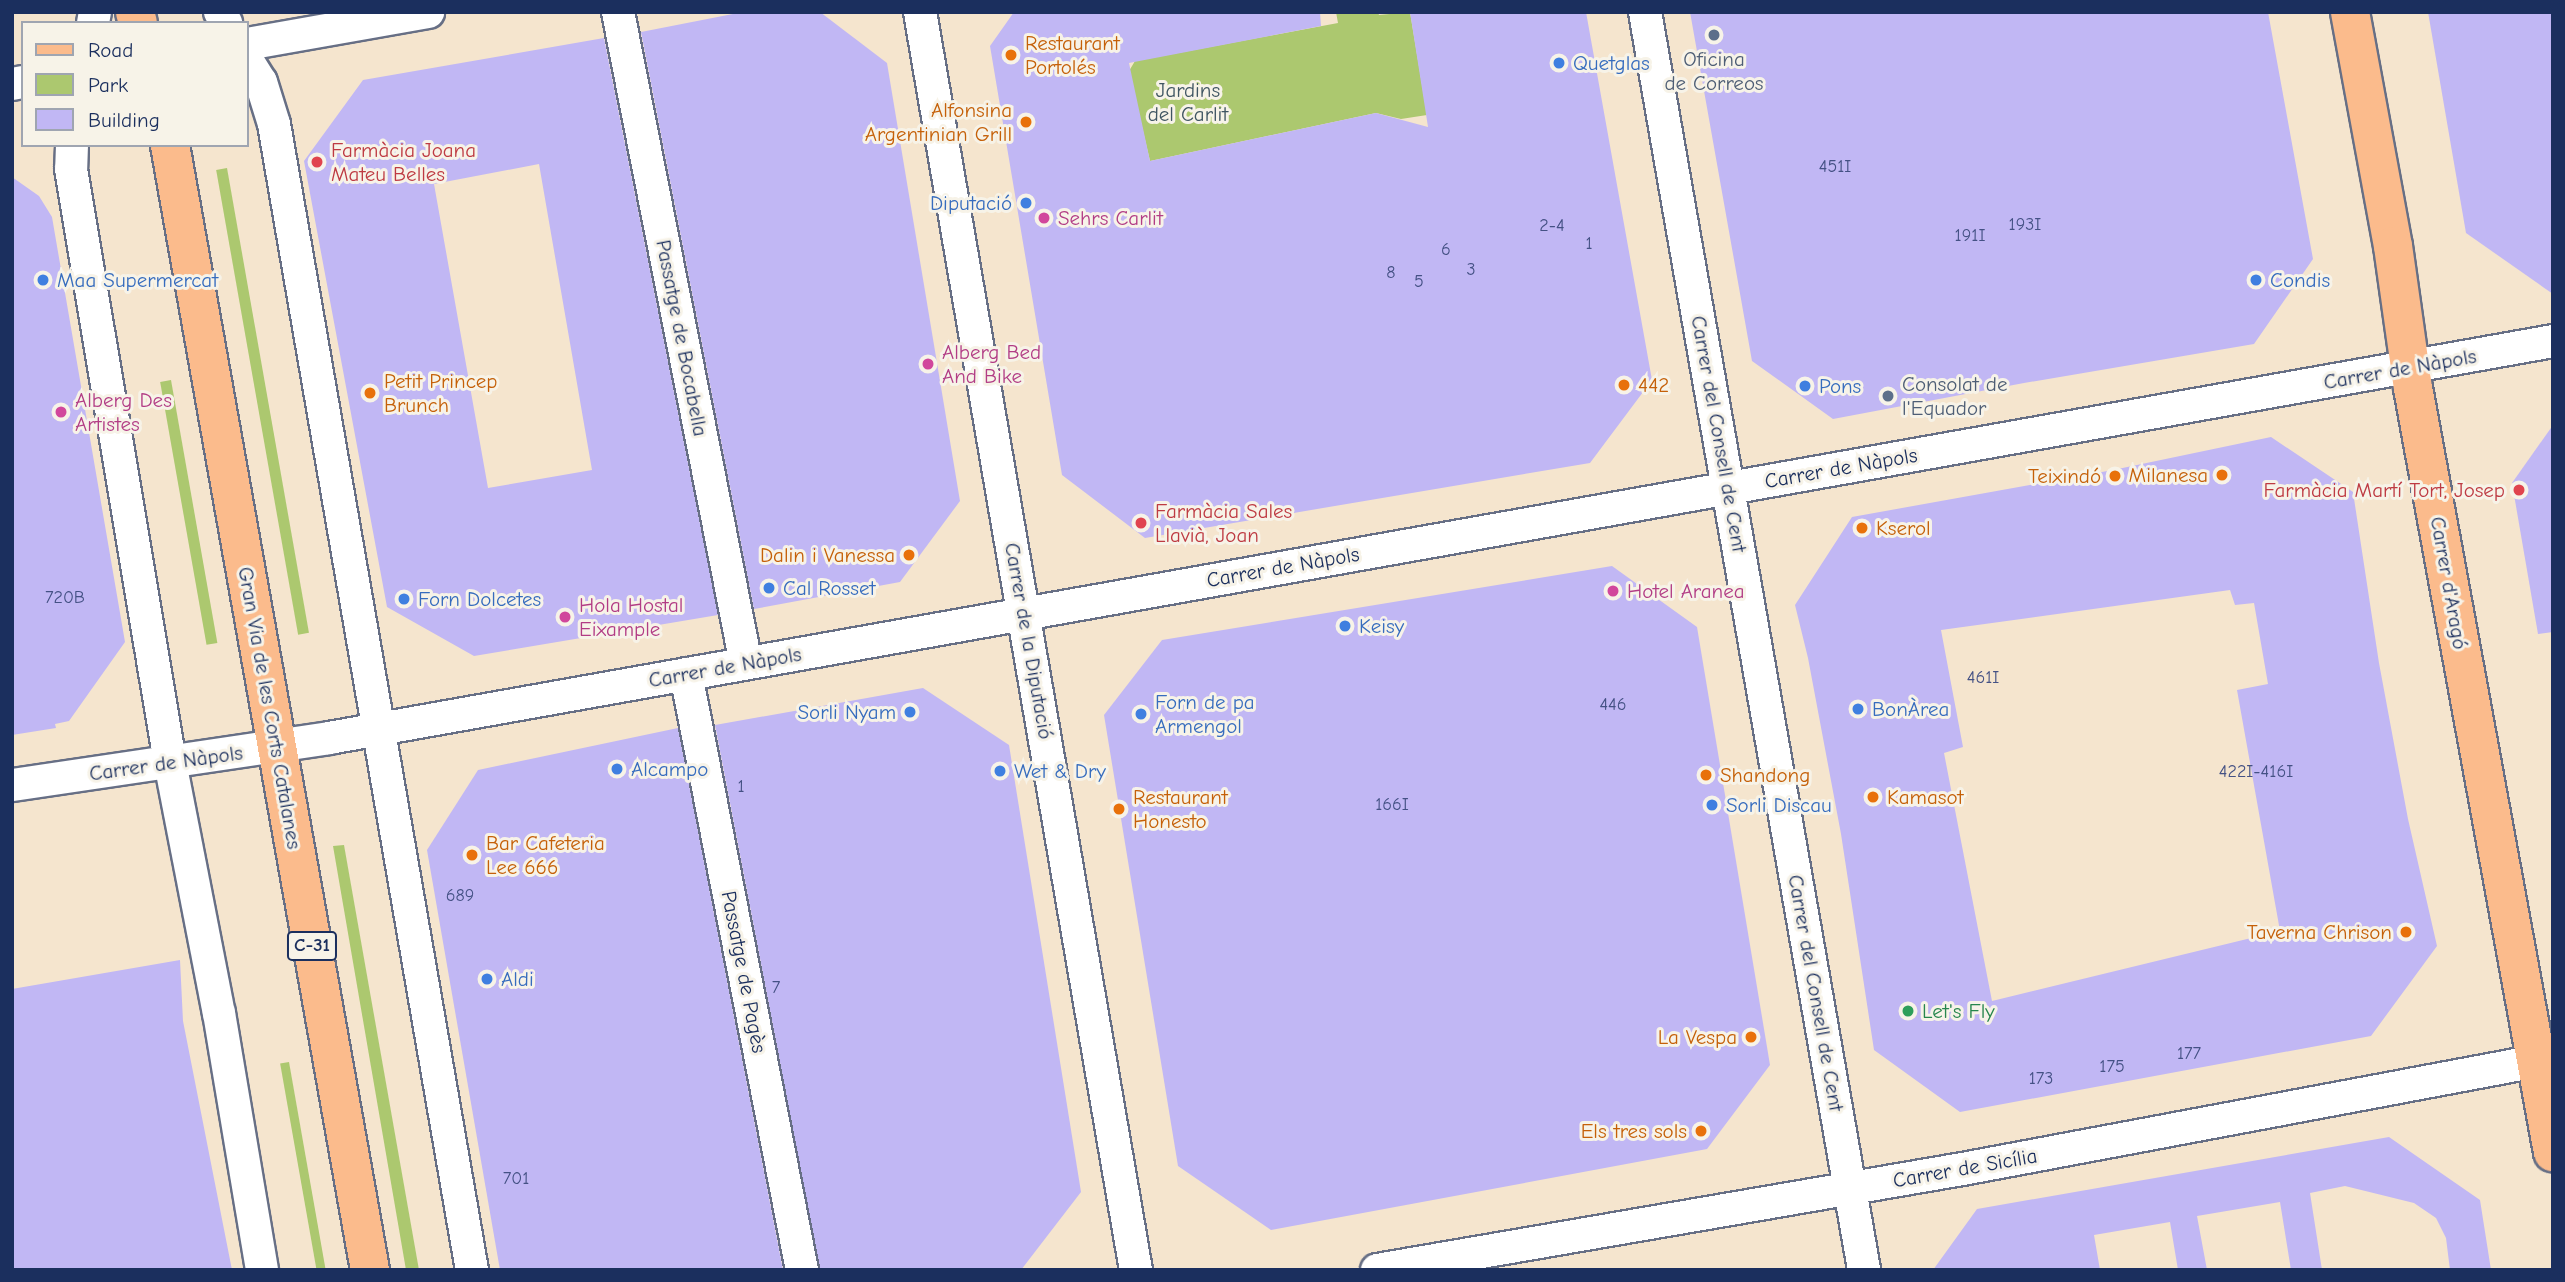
<!DOCTYPE html>
<html>
<head>
<meta charset="utf-8">
<style>
  body { margin:0 }
  #map { position:relative; width:2565px; height:1282px; overflow:hidden; background:#f5e5ce; font-family:"Comic Neue",sans-serif }
  div>[style] { position:absolute }
  .green>* { inset:0; background:#acc86f; transform-origin:0 0 }
  .building>* { inset:0; background:#c1b7f4 }
  .roads { filter:drop-shadow(2px 0 #676f85) drop-shadow(-2px 0 #676f85) drop-shadow(0 2px #676f85) drop-shadow(0 -2px #676f85) }
  .minor>* { height:32px; margin:-16px; padding:0 16px; transform-origin:16px; border-radius:16px; background:#fff }
  .primary>* { height:38px; margin:-19px; padding:0 19px; transform-origin:19px; border-radius:19px; background:#fbbb8c }
  .dots>* { width:19px; height:19px; translate:-50% -50%; box-sizing:border-box; border:4px solid #f7f3e8; border-radius:50% }
  span { translate:-50% -50%; white-space:nowrap; text-align:center; line-height:1.15; -webkit-text-stroke:6px #f7f3e8; paint-order:stroke }
  .number-label { font-size:18px; color:#445184 }
  .number-label span { -webkit-text-stroke-width:0 }
  .shield-label span { padding:2px 5px; background:#f7f3e8; border:2px solid; border-radius:5px; -webkit-text-stroke-width:0 }
  .shield-label { font-size:19px; color:#1b2f5e; font-weight:700 }
  .food-label { font-size:21px; color:#c56008 }
  .left { translate:0 -50%; text-align:left }
  .right { translate:-100% -50%; text-align:right }
  .service-label { font-size:21px; color:#4e5e75 }
  .shop-label { font-size:21px; color:#366cbe }
  .park-label { font-size:21px; color:#3f5562 }
  .health-label { font-size:21px; color:#be3a42 }
  .hotel-label { font-size:21px; color:#b23c85 }
  .street-label { font-size:21px; color:#1b2f5e }
  .leisure-label { font-size:21px; color:#27864d }
  .frame { position:absolute; inset:0; border:14px solid #1b2f5e; pointer-events:none }
  .legend { position:absolute; left:21px; top:21px; width:228px; height:126px; box-sizing:border-box; background:#f7f3e8; border:2px solid #9fa5b1; margin:0; padding:9px 12px; list-style:none; font-size:21px; color:#1b2f5e }
  .legend li { display:flex; align-items:center; gap:14px; height:35px }
  .legend b { width:35px; border:2px solid #9fa5b1 }
</style>
</head>
<body>
<div id="map">
  <div class="green">
    <i style="clip-path:polygon(1336px 12px,1378px 12px,1379px 15px,1410px 12px,1427px 115px,1401px 119px,1376px 113px,1150px 161px,1129px 71px,1135px 61px,1338px 23px)"></i>
    <i style="left:227px;top:168px;width:472px;height:11px;rotate:80deg"></i>
    <i style="left:171px;top:380px;width:267px;height:11px;rotate:80deg"></i>
    <i style="clip-path:polygon(344px 845px,419px 1270px,406px 1270px,333px 846px)"></i>
    <i style="left:289px;top:1062px;width:211px;height:9px;rotate:80deg"></i>
  </div>
  <div class="building">
    <i style="clip-path:polygon(743px 12px,820px 12px,887px 63px,960px 501px,900px 582px,754px 609px,641px 32px)"></i>
    <i style="clip-path:polygon(1014px 12px,1320px 12px,1321px 26px,1129px 63px,1150px 161px,1376px 113px,1428px 127px,1410px 12px,1586px 12px,1652px 380px,1590px 463px,1145px 538px,1062px 475px,990px 46px)"></i>
    <i style="clip-path:polygon(1690px 12px,2268px 12px,2313px 259px,2254px 344px,2024px 383px,1833px 419px,1752px 361px)"></i>
    <i style="clip-path:polygon(2428px 12px,2553px 12px,2553px 294px,2466px 233px)"></i>
    <i style="clip-path:polygon(evenodd,604px 38px,718px 615px,474px 656px,387px 607px,304px 161px,363px 80px,604px 38px,539px 164px,592px 470px,488px 488px,434px 184px,539px 164px)"></i>
    <i style="clip-path:polygon(12px 177px,39px 196px,52px 217px,125px 642px,69px 721px,55px 724px,56px 728px,12px 735px)"></i>
    <i style="clip-path:polygon(2553px 425px,2553px 632px,2538px 634px,2512px 483px)"></i>
    <i style="clip-path:polygon(evenodd,2271px 437px,2353px 492px,2379px 663px,2408px 819px,2437px 946px,2371px 1036px,1960px 1112px,1874px 1050px,1841px 834px,1808px 658px,1795px 605px,1852px 517px,2113px 470px,2271px 437px,2230px 590px,2235px 605px,2254px 603px,2268px 684px,2237px 690px,2280px 931px,1992px 1001px,1944px 753px,1963px 747px,1941px 630px,2230px 590px)"></i>
    <i style="clip-path:polygon(1612px 566px,1697px 627px,1770px 1065px,1707px 1149px,1271px 1230px,1178px 1166px,1104px 715px,1162px 640px)"></i>
    <i style="clip-path:polygon(923px 688px,1009px 745px,1081px 1192px,1021px 1270px,820px 1270px,715px 725px)"></i>
    <i style="clip-path:polygon(678px 728px,783px 1270px,500px 1270px,427px 850px,478px 770px)"></i>
    <i style="clip-path:polygon(180px 960px,183px 1021px,232px 1270px,12px 1270px,12px 989px)"></i>
    <i style="clip-path:polygon(2389px 1137px,2480px 1200px,2491px 1270px,2450px 1270px,2446px 1238px,2436px 1218px,2414px 1203px,2345px 1186px,2310px 1193px,2322px 1270px,2291px 1270px,2280px 1202px,2197px 1216px,2207px 1270px,2178px 1270px,2170px 1222px,2094px 1235px,2100px 1270px,1933px 1270px,1977px 1209px)"></i>
  </div>
  <div class="roads">
    <div class="minor">
      <i style="left:220px;top:12px;width:13px;rotate:61deg"></i>
      <i style="left:618px;top:12px;width:664px;rotate:78.89deg"></i>
      <i style="left:920px;top:12px;width:1276px;rotate:80.26deg"></i>
      <i style="left:1645px;top:12px;width:1277px;rotate:80.12deg"></i>
      <i style="left:93px;top:23px;width:11px;rotate:-80deg"></i>
      <i style="left:247px;top:44px;width:184px;rotate:-10deg"></i>
      <i style="left:247px;top:60px;width:26px;rotate:58deg"></i>
      <i style="left:261px;top:82px;width:44px;rotate:72.8deg"></i>
      <i style="left:274px;top:124px;width:1163px;rotate:80.2deg"></i>
      <i style="left:12px;top:84px;width:11px;rotate:-10deg"></i>
      <i style="left:72px;top:145px;width:24px;rotate:92deg"></i>
      <i style="left:71px;top:169px;width:601px;rotate:80.52deg"></i>
      <i style="left:170px;top:762px;width:256px;rotate:79deg"></i>
      <i style="left:219px;top:1013px;width:261px;rotate:80.5deg"></i>
      <i style="left:686px;top:674px;width:607px;rotate:78.99deg"></i>
      <i style="left:12px;top:785px;width:320px;rotate:-8.4deg"></i>
      <i style="left:329px;top:738px;width:2259px;rotate:-10.12deg"></i>
      <i style="left:1377px;top:1270px;width:600px;rotate:-9.79deg"></i>
      <i style="left:1968px;top:1168px;width:595px;rotate:-10.65deg"></i>
    </div>
    <div class="primary">
      <i style="left:135px;top:12px;width:11px;rotate:75deg"></i>
      <i style="left:2350px;top:12px;width:238px;rotate:79.6deg"></i>
      <i style="left:2393px;top:246px;width:143px;rotate:82deg"></i>
      <i style="left:2413px;top:388px;width:777px;rotate:79.62deg"></i>
      <i style="left:170px;top:145px;width:1143px;rotate:79.92deg"></i>
    </div>
  </div>
  <div class="dots">
    <i style="left:1714px;top:35px;background:#5c6f8a"></i>
    <i style="left:1011px;top:55px;background:#e8710a"></i>
    <i style="left:1559px;top:63px;background:#3f7fe0"></i>
    <i style="left:1026px;top:122px;background:#e8710a"></i>
    <i style="left:317px;top:162px;background:#e0444e"></i>
    <i style="left:1026px;top:203px;background:#3f7fe0"></i>
    <i style="left:1044px;top:218px;background:#d1479c"></i>
    <i style="left:43px;top:280px;background:#3f7fe0"></i>
    <i style="left:2256px;top:280px;background:#3f7fe0"></i>
    <i style="left:928px;top:364px;background:#d1479c"></i>
    <i style="left:1624px;top:385px;background:#e8710a"></i>
    <i style="left:1805px;top:386px;background:#3f7fe0"></i>
    <i style="left:370px;top:393px;background:#e8710a"></i>
    <i style="left:1888px;top:396px;background:#5c6f8a"></i>
    <i style="left:61px;top:412px;background:#d1479c"></i>
    <i style="left:2222px;top:475px;background:#e8710a"></i>
    <i style="left:2115px;top:476px;background:#e8710a"></i>
    <i style="left:2519px;top:490px;background:#e0444e"></i>
    <i style="left:1141px;top:523px;background:#e0444e"></i>
    <i style="left:1862px;top:528px;background:#e8710a"></i>
    <i style="left:909px;top:555px;background:#e8710a"></i>
    <i style="left:769px;top:588px;background:#3f7fe0"></i>
    <i style="left:1613px;top:591px;background:#d1479c"></i>
    <i style="left:404px;top:599px;background:#3f7fe0"></i>
    <i style="left:565px;top:617px;background:#d1479c"></i>
    <i style="left:1345px;top:626px;background:#3f7fe0"></i>
    <i style="left:1858px;top:709px;background:#3f7fe0"></i>
    <i style="left:910px;top:712px;background:#3f7fe0"></i>
    <i style="left:1141px;top:714px;background:#3f7fe0"></i>
    <i style="left:617px;top:769px;background:#3f7fe0"></i>
    <i style="left:1000px;top:771px;background:#3f7fe0"></i>
    <i style="left:1706px;top:775px;background:#e8710a"></i>
    <i style="left:1873px;top:797px;background:#e8710a"></i>
    <i style="left:1712px;top:805px;background:#3f7fe0"></i>
    <i style="left:1119px;top:809px;background:#e8710a"></i>
    <i style="left:472px;top:855px;background:#e8710a"></i>
    <i style="left:2406px;top:932px;background:#e8710a"></i>
    <i style="left:487px;top:979px;background:#3f7fe0"></i>
    <i style="left:1908px;top:1011px;background:#2e9e5b"></i>
    <i style="left:1751px;top:1037px;background:#e8710a"></i>
    <i style="left:1701px;top:1131px;background:#e8710a"></i>
  </div>
  <div class="number-label">
    <span style="left:1835px;top:167px">451I</span>
    <span style="left:2025px;top:225px">193I</span>
    <span style="left:1552px;top:226px">2-4</span>
    <span style="left:1970px;top:236px">191I</span>
    <span style="left:1589px;top:244px">1</span>
    <span style="left:1446px;top:250px">6</span>
    <span style="left:1471px;top:270px">3</span>
    <span style="left:1391px;top:273px">8</span>
    <span style="left:1419px;top:282px">5</span>
    <span style="left:65px;top:598px">720B</span>
    <span style="left:1983px;top:678px">461I</span>
    <span style="left:1613px;top:705px">446</span>
    <span style="left:2256px;top:772px">422I-416I</span>
    <span style="left:741px;top:787px">1</span>
    <span style="left:1392px;top:805px">166I</span>
    <span style="left:460px;top:896px">689</span>
    <span style="left:776px;top:988px">7</span>
    <span style="left:2189px;top:1054px">177</span>
    <span style="left:2112px;top:1067px">175</span>
    <span style="left:2041px;top:1079px">173</span>
    <span style="left:516px;top:1179px">701</span>
  </div>
  <div class="shield-label">
    <span style="left:312px;top:946px">C-31</span>
  </div>
  <div class="food-label">
    <span class="left" style="left:1025px;top:55px">Restaurant<br>Portolés</span>
    <span class="right" style="left:1012px;top:122px">Alfonsina<br>Argentinian Grill</span>
    <span class="left" style="left:384px;top:393px">Petit Princep<br>Brunch</span>
    <span class="left" style="left:1638px;top:385px">442</span>
    <span class="right" style="left:2208px;top:475px">Milanesa</span>
    <span class="right" style="left:2101px;top:476px">Teixindó</span>
    <span class="left" style="left:1876px;top:528px">Kserol</span>
    <span class="right" style="left:895px;top:555px">Dalin i Vanessa</span>
    <span class="left" style="left:1720px;top:775px">Shandong</span>
    <span class="left" style="left:1133px;top:809px">Restaurant<br>Honesto</span>
    <span class="left" style="left:1887px;top:797px">Kamasot</span>
    <span class="left" style="left:486px;top:855px">Bar Cafeteria<br>Lee 666</span>
    <span class="right" style="left:2392px;top:932px">Taverna Chrison</span>
    <span class="right" style="left:1737px;top:1037px">La Vespa</span>
    <span class="right" style="left:1687px;top:1131px">Els tres sols</span>
  </div>
  <div class="service-label">
    <span style="left:1714px;top:71px">Oficina<br>de Correos</span>
    <span class="left" style="left:1902px;top:396px">Consolat de<br>l'Equador</span>
  </div>
  <div class="shop-label">
    <span class="left" style="left:1573px;top:63px">Quetglas</span>
    <span class="right" style="left:1012px;top:203px">Diputació</span>
    <span class="left" style="left:57px;top:280px">Maa Supermercat</span>
    <span class="left" style="left:2270px;top:280px">Condis</span>
    <span class="left" style="left:1819px;top:386px">Pons</span>
    <span class="left" style="left:783px;top:588px">Cal Rosset</span>
    <span class="left" style="left:418px;top:599px">Forn Dolcetes</span>
    <span class="left" style="left:1359px;top:626px">Keisy</span>
    <span class="left" style="left:1155px;top:714px">Forn de pa<br>Armengol</span>
    <span class="left" style="left:1872px;top:709px">BonÀrea</span>
    <span class="right" style="left:896px;top:712px">Sorli Nyam</span>
    <span class="left" style="left:631px;top:769px">Alcampo</span>
    <span class="left" style="left:1014px;top:771px">Wet &amp; Dry</span>
    <span class="left" style="left:1726px;top:805px">Sorli Discau</span>
    <span class="left" style="left:501px;top:979px">Aldi</span>
  </div>
  <div class="park-label">
    <span style="left:1188px;top:102px">Jardins<br>del Carlit</span>
  </div>
  <div class="health-label">
    <span class="left" style="left:331px;top:162px">Farmàcia Joana<br>Mateu Belles</span>
    <span class="right" style="left:2505px;top:490px">Farmàcia Martí Tort, Josep</span>
    <span class="left" style="left:1155px;top:523px">Farmàcia Sales<br>Llavià, Joan</span>
  </div>
  <div class="hotel-label">
    <span class="left" style="left:1058px;top:218px">Sehrs Carlit</span>
    <span class="left" style="left:942px;top:364px">Alberg Bed<br>And Bike</span>
    <span class="left" style="left:75px;top:412px">Alberg Des<br>Artistes</span>
    <span class="left" style="left:1627px;top:591px">Hotel Aranea</span>
    <span class="left" style="left:579px;top:617px">Hola Hostal<br>Eixample</span>
  </div>
  <div class="street-label">
    <span style="left:682px;top:338px;rotate:79deg">Passatge de Bocabella</span>
    <span style="left:2400px;top:369px;rotate:-10deg">Carrer de Nàpols</span>
    <span style="left:1719px;top:434px;rotate:80deg">Carrer del Consell de Cent</span>
    <span style="left:1841px;top:468px;rotate:-10deg">Carrer de Nàpols</span>
    <span style="left:1283px;top:567px;rotate:-10deg">Carrer de Nàpols</span>
    <span style="left:2449px;top:583px;rotate:80deg">Carrer d'Aragó</span>
    <span style="left:1029px;top:641px;rotate:80deg">Carrer de la Diputació</span>
    <span style="left:725px;top:667px;rotate:-10deg">Carrer de Nàpols</span>
    <span style="left:270px;top:708px;rotate:80deg">Gran Via de les Corts Catalanes</span>
    <span style="left:166px;top:763px;rotate:-8deg">Carrer de Nàpols</span>
    <span style="left:744px;top:972px;rotate:79deg">Passatge de Pagès</span>
    <span style="left:1816px;top:993px;rotate:80deg">Carrer del Consell de Cent</span>
    <span style="left:1965px;top:1168px;rotate:-10deg">Carrer de Sicília</span>
  </div>
  <div class="leisure-label">
    <span class="left" style="left:1922px;top:1011px">Let's Fly</span>
  </div>
  <div class="frame"></div>
  <ul class="legend">
  <li><b style="height:9px;background:#fbbb8c"></b>Road</li>
  <li><b style="height:19px;background:#acc86f"></b>Park</li>
  <li><b style="height:19px;background:#c1b7f4"></b>Building</li>
  </ul>
</div>
</body>
</html>
